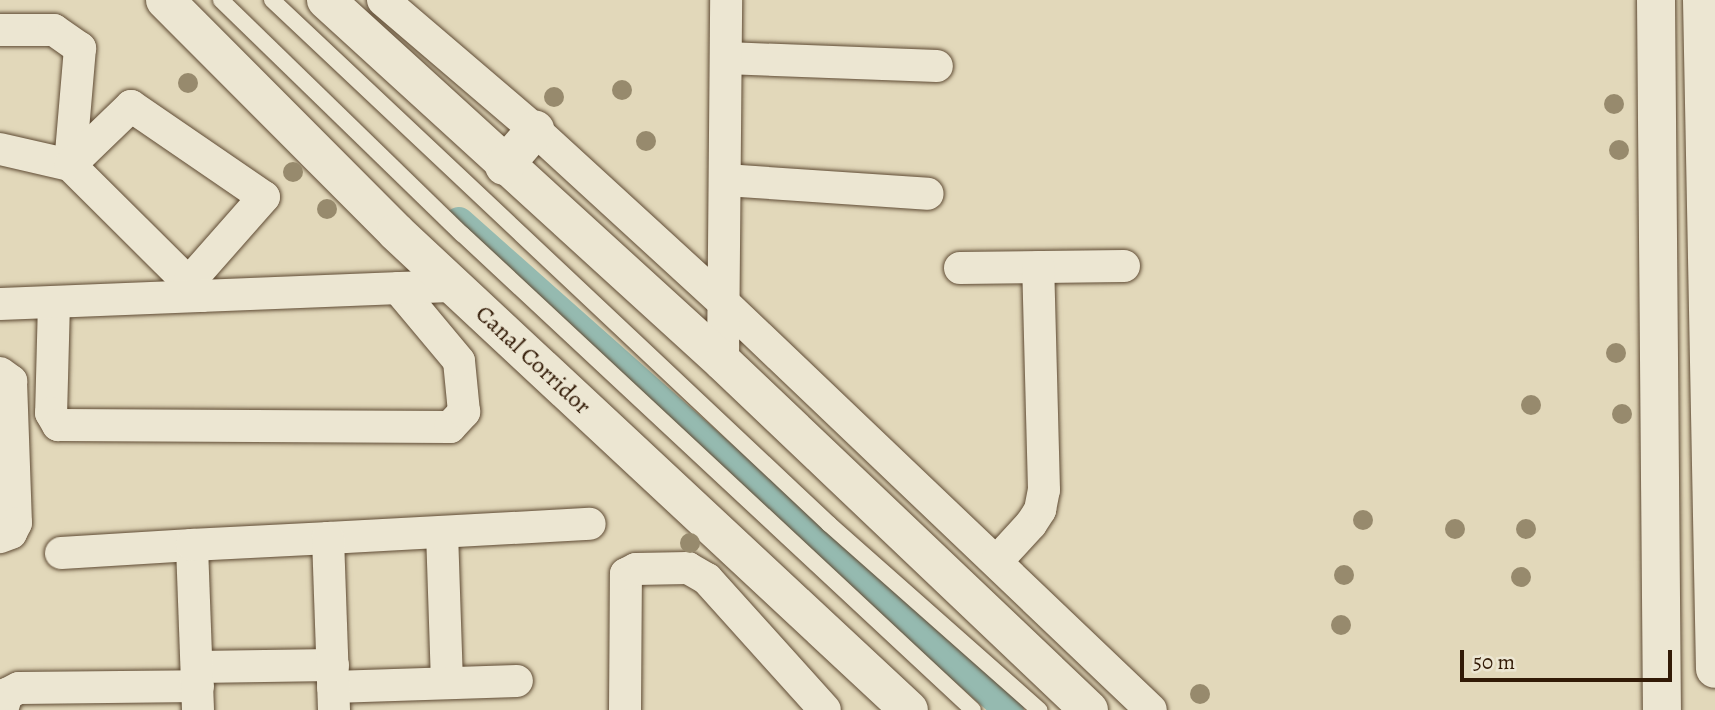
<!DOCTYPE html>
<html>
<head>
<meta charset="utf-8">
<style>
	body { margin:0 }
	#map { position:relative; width:1715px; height:710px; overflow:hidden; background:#e2d8ba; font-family:Alegreya,serif }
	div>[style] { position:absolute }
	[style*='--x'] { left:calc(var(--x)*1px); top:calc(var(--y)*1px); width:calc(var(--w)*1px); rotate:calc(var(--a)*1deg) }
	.canal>* { height:30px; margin:-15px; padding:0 15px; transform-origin:15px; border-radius:15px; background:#95bab0 }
	.roads { filter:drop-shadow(0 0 2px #5e4a33) drop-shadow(0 0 2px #5e4a33) }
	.service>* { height:16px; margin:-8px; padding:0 8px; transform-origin:8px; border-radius:8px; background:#ece6d2 }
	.minor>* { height:32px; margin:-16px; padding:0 16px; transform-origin:16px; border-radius:16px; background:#ece6d2 }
	.tertiary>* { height:38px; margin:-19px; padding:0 19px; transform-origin:19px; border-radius:19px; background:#ece6d2 }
	.secondary>* { height:38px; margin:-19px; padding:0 19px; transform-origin:19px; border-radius:19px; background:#ece6d2 }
	.trees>* { width:20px; height:20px; margin:-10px; border-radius:50%; background:#978a6d }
	span { translate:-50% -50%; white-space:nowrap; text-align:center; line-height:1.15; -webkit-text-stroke:6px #ece6d2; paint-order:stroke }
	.street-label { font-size:24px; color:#321a06 }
	.scale { position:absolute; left:1460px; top:650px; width:212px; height:32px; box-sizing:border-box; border:4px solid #321a06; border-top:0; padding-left:9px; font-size:21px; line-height:24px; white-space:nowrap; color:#321a06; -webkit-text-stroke:5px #ece6d2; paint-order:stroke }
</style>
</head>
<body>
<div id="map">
	<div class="canal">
		<div style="--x:459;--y:222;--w:735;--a:41.58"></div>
	</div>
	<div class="roads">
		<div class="service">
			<div style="--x:221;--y:0;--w:336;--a:44.2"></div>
			<div style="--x:462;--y:234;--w:698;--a:42.97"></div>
			<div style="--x:272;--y:0;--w:765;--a:43.25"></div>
			<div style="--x:829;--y:524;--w:281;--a:41.5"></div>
		</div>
		<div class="minor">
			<div style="--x:383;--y:0;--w:200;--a:40.5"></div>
			<div style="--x:535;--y:130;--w:255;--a:42.5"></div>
			<div style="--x:723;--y:302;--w:591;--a:43.63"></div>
			<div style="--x:0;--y:30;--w:54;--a:0"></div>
			<div style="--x:54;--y:30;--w:32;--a:35"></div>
			<div style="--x:80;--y:48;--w:117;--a:94.9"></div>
			<div style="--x:726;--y:58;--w:211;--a:2.2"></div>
			<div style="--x:0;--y:149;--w:72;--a:12.9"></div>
			<div style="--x:70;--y:165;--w:186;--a:44.8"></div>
			<div style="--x:70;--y:165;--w:85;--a:-44"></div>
			<div style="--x:131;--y:106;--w:161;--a:34.4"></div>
			<div style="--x:264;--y:197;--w:113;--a:131.4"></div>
			<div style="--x:725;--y:180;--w:203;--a:3.9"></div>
			<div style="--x:960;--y:268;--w:164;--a:-0.7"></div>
			<div style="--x:54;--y:302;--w:111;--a:91.5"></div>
			<div style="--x:51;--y:413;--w:14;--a:60"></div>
			<div style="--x:58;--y:425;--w:392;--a:0.3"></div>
			<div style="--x:450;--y:427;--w:21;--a:-47"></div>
			<div style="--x:464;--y:412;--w:51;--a:-95.6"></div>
			<div style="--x:459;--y:361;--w:95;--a:-129.9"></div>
			<div style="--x:0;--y:304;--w:453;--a:-2.3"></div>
			<div style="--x:723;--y:362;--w:362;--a:-89.5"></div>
			<div style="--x:0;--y:373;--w:14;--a:36"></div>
			<div style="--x:11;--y:381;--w:142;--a:88"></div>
			<div style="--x:16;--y:523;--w:11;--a:117"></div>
			<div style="--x:11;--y:533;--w:12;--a:160"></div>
			<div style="--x:442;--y:532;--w:151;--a:88.1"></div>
			<div style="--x:328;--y:538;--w:262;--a:-3.1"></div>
			<div style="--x:61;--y:553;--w:131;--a:-3.5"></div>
			<div style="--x:997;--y:561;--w:50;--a:-47.4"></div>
			<div style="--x:1031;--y:524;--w:17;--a:-57"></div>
			<div style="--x:1040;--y:510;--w:20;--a:-79"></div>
			<div style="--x:1044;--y:490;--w:223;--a:-91.5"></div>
			<div style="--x:197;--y:667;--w:136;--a:-0.8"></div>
			<div style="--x:333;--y:687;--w:184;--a:-1.9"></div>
			<div style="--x:2;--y:710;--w:17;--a:-73"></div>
			<div style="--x:7;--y:694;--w:13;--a:-27"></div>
			<div style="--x:19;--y:688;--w:179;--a:-0.6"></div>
			<div style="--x:198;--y:710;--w:165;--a:-92.1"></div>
			<div style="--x:192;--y:545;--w:136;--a:-2.9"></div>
			<div style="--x:328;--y:538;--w:172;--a:88"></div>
			<div style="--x:625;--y:710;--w:136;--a:-89.6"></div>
			<div style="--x:626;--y:574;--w:11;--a:-27"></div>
			<div style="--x:636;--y:569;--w:52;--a:-1.1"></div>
			<div style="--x:688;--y:568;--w:22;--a:30"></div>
			<div style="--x:707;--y:579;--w:176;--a:48"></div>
		</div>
		<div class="tertiary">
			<div style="--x:165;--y:0;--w:327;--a:45.1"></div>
			<div style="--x:396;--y:232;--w:701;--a:42.98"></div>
			<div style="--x:326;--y:0;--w:537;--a:42.36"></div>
			<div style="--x:723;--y:362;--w:505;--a:43.56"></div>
			<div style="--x:1656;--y:0;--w:710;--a:89.52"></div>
			<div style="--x:504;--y:166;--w:48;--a:-49.3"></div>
		</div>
		<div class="secondary">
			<div style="--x:1702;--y:0;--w:669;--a:88.89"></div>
		</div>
	</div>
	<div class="trees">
		<div style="left:188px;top:83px"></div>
		<div style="left:622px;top:90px"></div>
		<div style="left:554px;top:97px"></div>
		<div style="left:1614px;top:104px"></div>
		<div style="left:646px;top:141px"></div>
		<div style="left:1619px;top:150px"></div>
		<div style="left:293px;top:172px"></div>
		<div style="left:327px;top:209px"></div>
		<div style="left:1616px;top:353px"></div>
		<div style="left:1531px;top:405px"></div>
		<div style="left:1622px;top:414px"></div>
		<div style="left:1363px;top:520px"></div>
		<div style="left:1455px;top:529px"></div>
		<div style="left:1526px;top:529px"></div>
		<div style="left:690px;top:543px"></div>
		<div style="left:1344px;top:575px"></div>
		<div style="left:1521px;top:577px"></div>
		<div style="left:1341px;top:625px"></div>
		<div style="left:1200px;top:694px"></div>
	</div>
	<div class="street-label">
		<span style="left:533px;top:360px;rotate:43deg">Canal Corridor</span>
	</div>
	<div class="scale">50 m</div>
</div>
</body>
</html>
